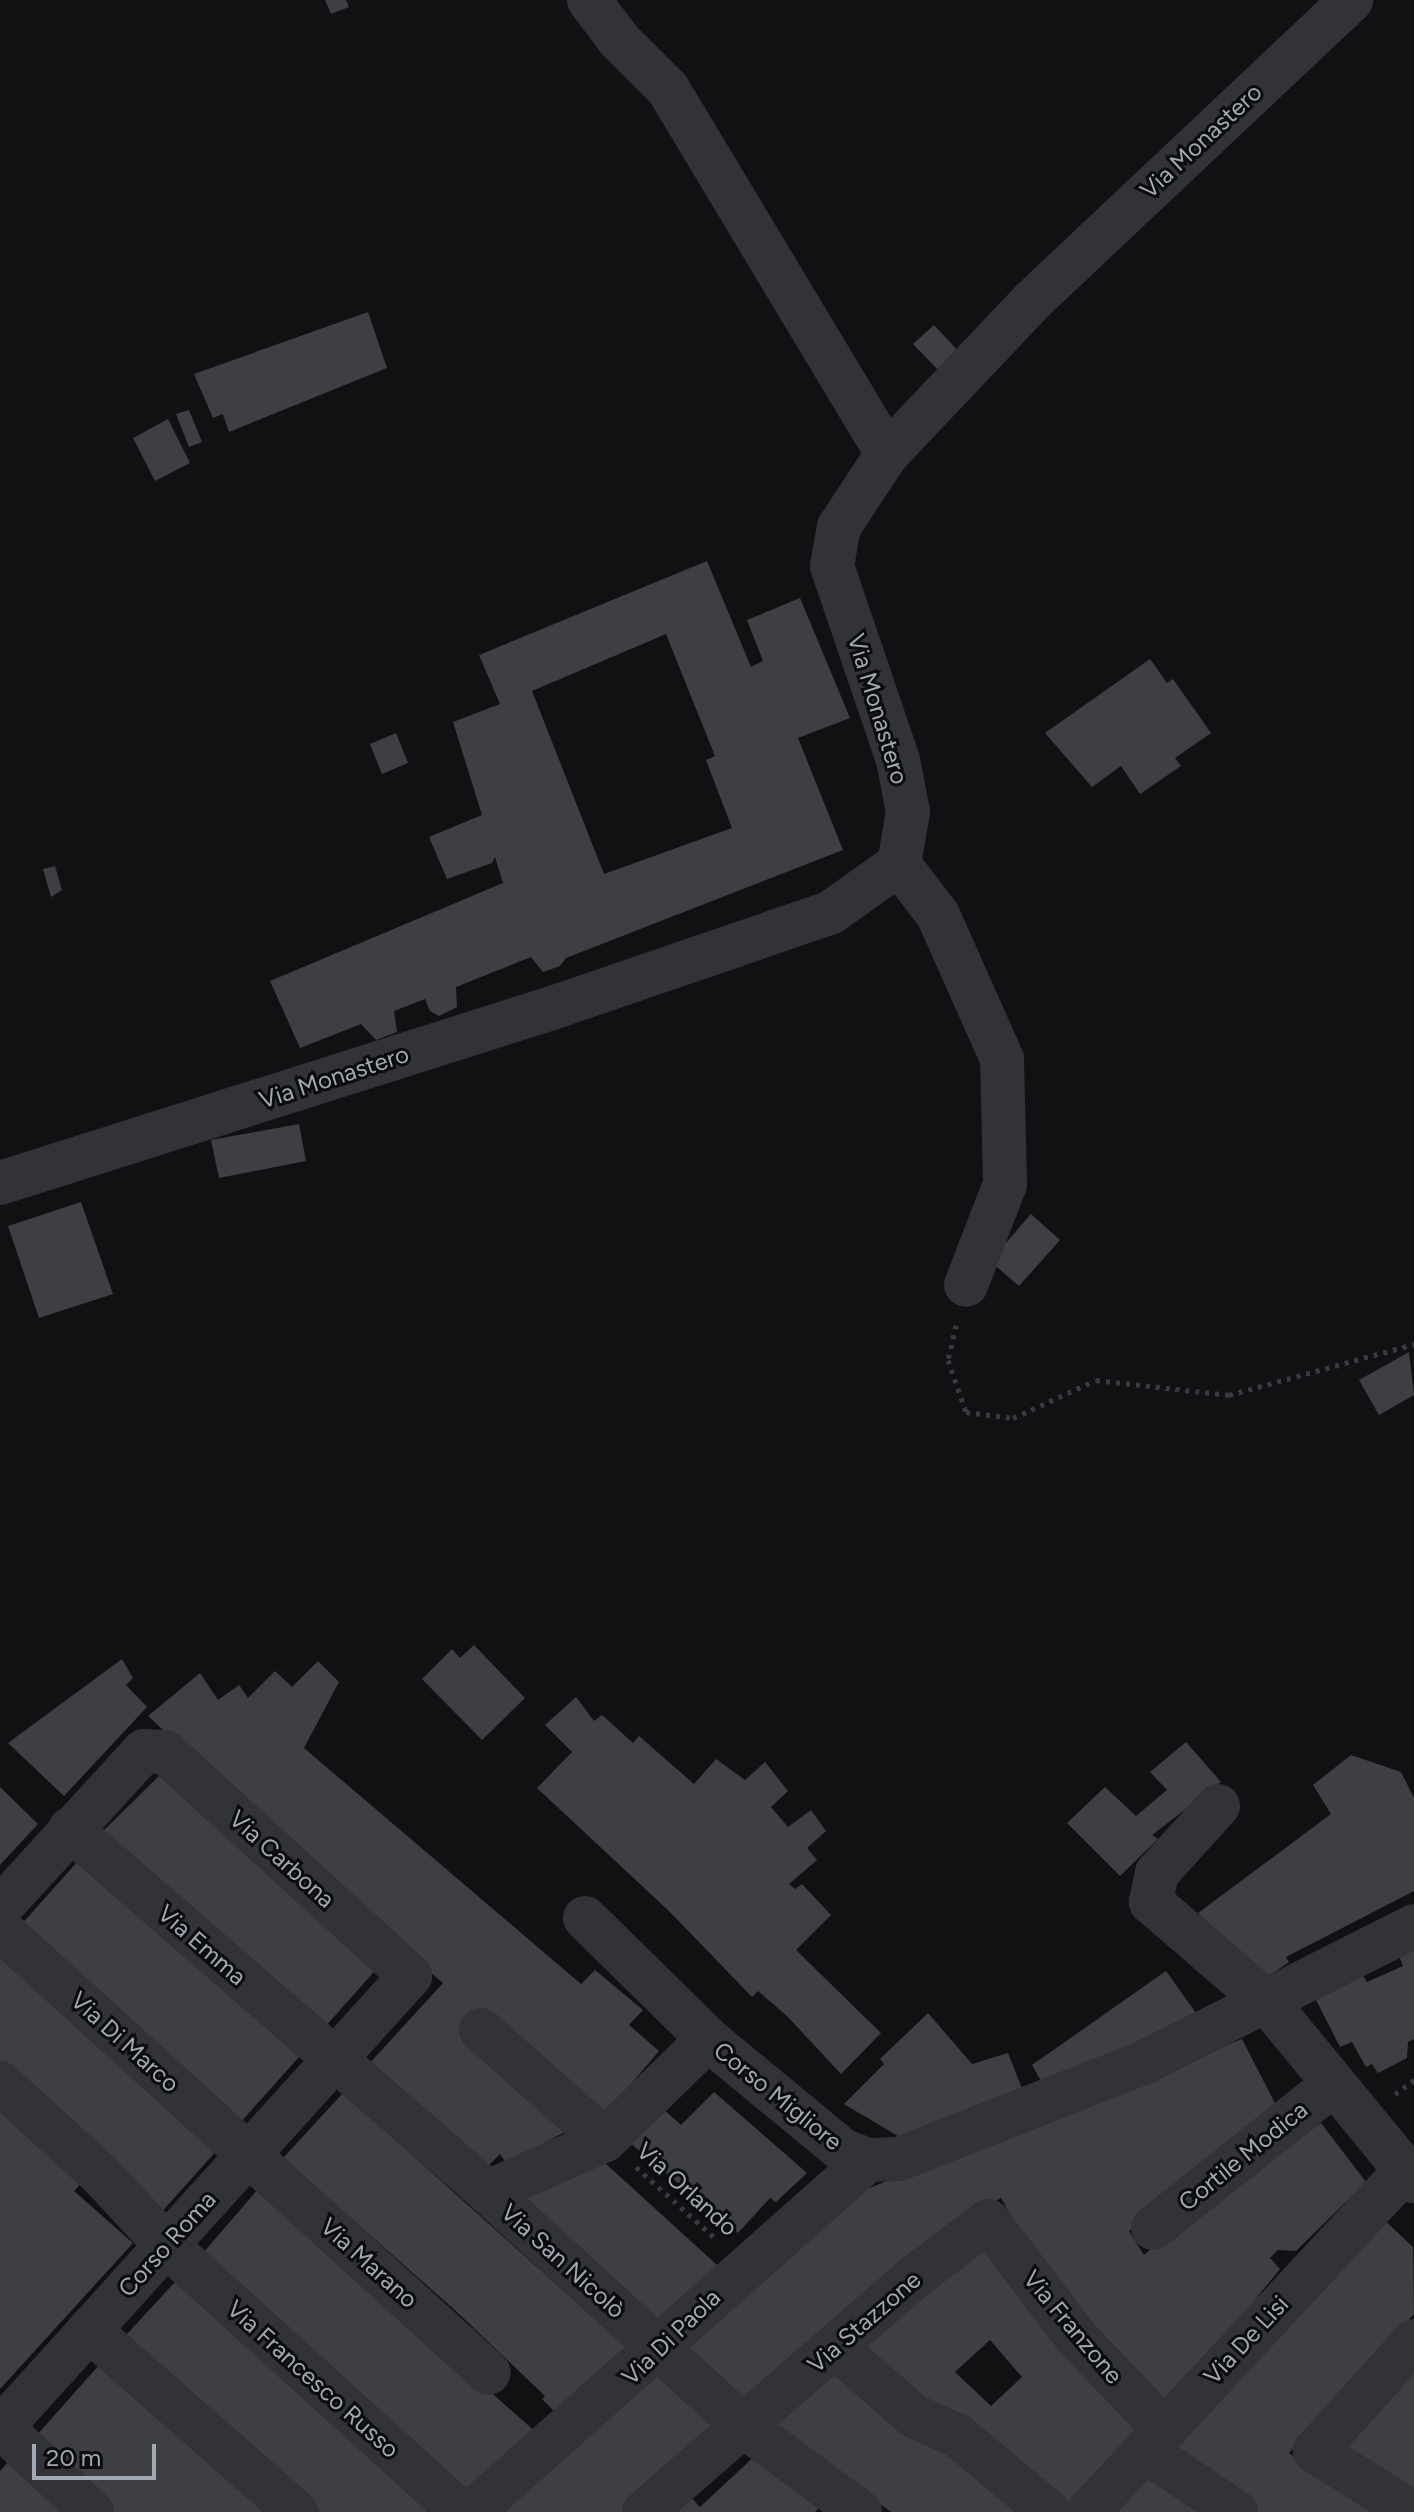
<!DOCTYPE html>
<html>
<head>
<meta charset="utf-8">
<style>
	body { margin:0 }
	#map { position:relative; width:1414px; height:2512px; overflow:hidden; background:#111113; font-family:Figtree,sans-serif }
	div>[style] { position:absolute }
	[style*='--x'] { left:calc(var(--x)*1px); top:calc(var(--y)*1px); width:calc(var(--w)*1px); rotate:calc(var(--a)*1deg) }
	.building>* { inset:0; background:#3d3f43 }
	.path>* { height:5px; margin-top:-2.5px; transform-origin:0; background:repeating-linear-gradient(90deg,#373b3f 0 4px,transparent 0 10px) }
	.minor>* { height:44px; margin:-22px; padding:0 22px; transform-origin:22px; border-radius:22px; background:#313338 }
	span { translate:-50% -50%; white-space:nowrap; text-align:center; line-height:1.15; -webkit-text-stroke:6px #0c0c0e; paint-order:stroke }
	.street-label { font-size:24px; color:#a1a9b5 }
	.scale { position:absolute; left:32px; top:2444px; width:124px; height:36px; box-sizing:border-box; border:4px solid #a1a9b5; border-top:0; padding-left:10px; font-size:24px; line-height:28px; white-space:nowrap; color:#a1a9b5; -webkit-text-stroke:6px #0c0c0e; paint-order:stroke }
</style>
</head>
<body>
<div id="map">
	<div class="building">
		<div style="clip-path:polygon(325px 0,346px 0,349px 7px,331px 14px)"></div>
		<div style="clip-path:polygon(368px 312px,387px 368px,229px 432px,223px 414px,213px 418px,194px 374px)"></div>
		<div style="clip-path:polygon(934px 325px,960px 353px,940px 372px,913px 344px)"></div>
		<div style="clip-path:polygon(189px 410px,202px 442px,189px 447px,176px 414px)"></div>
		<div style="clip-path:polygon(168px 419px,190px 463px,155px 481px,133px 438px)"></div>
		<div style="clip-path:polygon(evenodd,707px 561px,751px 667px,763px 661px,747px 620px,800px 598px,850px 718px,798px 738px,843px 850px,566px 958px,560px 966px,543px 972px,531px 957px,456px 987px,457px 1007px,439px 1016px,430px 1011px,425px 999px,394px 1011px,397px 1032px,376px 1040px,361px 1024px,300px 1048px,270px 981px,503px 883px,495px 857px,492px 863px,447px 879px,429px 837px,482px 815px,453px 722px,500px 704px,479px 655px,707px 561px,666px 634px,715px 756px,706px 760px,732px 828px,604px 874px,532px 691px,666px 634px)"></div>
		<div style="clip-path:polygon(1150px 659px,1167px 683px,1173px 679px,1211px 733px,1175px 758px,1181px 766px,1140px 794px,1121px 766px,1092px 787px,1045px 733px)"></div>
		<div style="clip-path:polygon(396px 733px,408px 763px,382px 774px,370px 744px)"></div>
		<div style="clip-path:polygon(55px 866px,62px 890px,51px 897px,43px 869px)"></div>
		<div style="clip-path:polygon(299px 1124px,306px 1161px,219px 1178px,211px 1140px)"></div>
		<div style="clip-path:polygon(81px 1202px,113px 1294px,39px 1318px,8px 1226px)"></div>
		<div style="clip-path:polygon(1031px 1214px,1060px 1240px,1019px 1286px,990px 1261px)"></div>
		<div style="clip-path:polygon(1409px 1352px,1414px 1395px,1379px 1415px,1359px 1380px)"></div>
		<div style="clip-path:polygon(474px 1645px,525px 1698px,482px 1740px,422px 1679px,452px 1649px,460px 1658px)"></div>
		<div style="clip-path:polygon(122px 1659px,133px 1678px,126px 1685px,147px 1707px,64px 1796px,8px 1743px)"></div>
		<div style="clip-path:polygon(318px 1661px,339px 1682px,304px 1748px,581px 1984px,595px 1970px,643px 2010px,629px 2025px,659px 2051px,604px 2116px,477px 2014px,460px 2033px,567px 2131px,506px 2163px,500px 2154px,485px 2169px,368px 2065px,443px 1983px,354px 1908px,148px 1716px,200px 1673px,218px 1700px,239px 1685px,248px 1698px,275px 1671px,292px 1687px)"></div>
		<div style="clip-path:polygon(576px 1697px,594px 1721px,602px 1715px,633px 1743px,639px 1736px,694px 1784px,716px 1759px,745px 1780px,765px 1762px,788px 1791px,771px 1807px,788px 1827px,811px 1810px,826px 1831px,807px 1848px,817px 1860px,789px 1884px,795px 1889px,802px 1884px,831px 1915px,796px 1950px,881px 2033px,841px 2074px,787px 2016px,758px 1991px,752px 1997px,670px 1912px,537px 1788px,572px 1752px,545px 1725px)"></div>
		<div style="clip-path:polygon(1186px 1742px,1221px 1782px,1152px 1835px,1158px 1839px,1120px 1876px,1067px 1823px,1105px 1787px,1136px 1816px,1167px 1790px,1150px 1772px)"></div>
		<div style="clip-path:polygon(1351px 1755px,1401px 1772px,1414px 1798px,1414px 1891px,1286px 1957px,1289px 1962px,1264px 1979px,1258px 1976px,1198px 1913px,1331px 1814px,1313px 1785px)"></div>
		<div style="clip-path:polygon(164px 1771px,380px 1965px,324px 2028px,99px 1835px)"></div>
		<div style="clip-path:polygon(0 1787px,38px 1824px,0 1865px)"></div>
		<div style="clip-path:polygon(78px 1861px,299px 2057px,240px 2123px,19px 1927px)"></div>
		<div style="clip-path:polygon(1414px 1949px,1414px 2039px,1408px 2042px,1407px 2058px,1378px 2073px,1372px 2064px,1366px 2067px,1352px 2042px,1340px 2047px,1316px 2000px,1363px 1976px,1367px 1982px,1403px 1966px,1399px 1956px)"></div>
		<div style="clip-path:polygon(0 1954px,218px 2149px,158px 2216px,0 2075px)"></div>
		<div style="clip-path:polygon(1166px 1971px,1196px 2013px,1045px 2088px,1032px 2065px)"></div>
		<div style="clip-path:polygon(928px 2013px,972px 2064px,1008px 2053px,1025px 2096px,903px 2139px,844px 2104px,884px 2064px,880px 2059px)"></div>
		<div style="clip-path:polygon(1242px 2039px,1279px 2111px,1129px 2231px,1144px 2255px,1179px 2224px,1321px 2123px,1366px 2182px,1296px 2251px,1278px 2250px,1270px 2258px,1280px 2269px,1257px 2297px,1261px 2301px,1159px 2409px,1020px 2232px,1001px 2198px,962px 2222px,741px 2406px,676px 2343px,867px 2189px)"></div>
		<div style="clip-path:polygon(714px 2092px,807px 2173px,776px 2202px,770px 2198px,738px 2233px,630px 2143px,661px 2107px,681px 2125px)"></div>
		<div style="clip-path:polygon(343px 2093px,605px 2328px,641px 2353px,565px 2422px,542px 2399px,545px 2396px,457px 2312px,283px 2158px)"></div>
		<div style="clip-path:polygon(0 2096px,89px 2175px,74px 2191px,133px 2243px,0 2389px)"></div>
		<div style="clip-path:polygon(605px 2163px,717px 2265px,660px 2325px,520px 2199px)"></div>
		<div style="clip-path:polygon(259px 2188px,537px 2433px,475px 2504px,203px 2253px)"></div>
		<div style="clip-path:polygon(1379px 2215px,1413px 2247px,1414px 2314px,1289px 2453px,1373px 2511px,1384px 2512px,1256px 2512px,1165px 2451px)"></div>
		<div style="clip-path:polygon(evenodd,981px 2237px,1142px 2425px,1072px 2512px,849px 2345px,981px 2237px,990px 2340px,1022px 2377px,991px 2406px,955px 2372px,990px 2340px)"></div>
		<div style="clip-path:polygon(176px 2281px,434px 2503px,426px 2512px,319px 2512px,126px 2335px)"></div>
		<div style="clip-path:polygon(832px 2361px,945px 2438px,1024px 2512px,891px 2512px,774px 2427px)"></div>
		<div style="clip-path:polygon(100px 2364px,269px 2512px,112px 2512px,36px 2436px)"></div>
		<div style="clip-path:polygon(1414px 2367px,1414px 2497px,1339px 2448px)"></div>
		<div style="clip-path:polygon(655px 2371px,717px 2425px,624px 2512px,491px 2512px)"></div>
		<div style="clip-path:polygon(758px 2453px,822px 2505px,815px 2512px,661px 2512px,689px 2495px,700px 2507px)"></div>
		<div style="clip-path:polygon(10px 2460px,63px 2512px,0 2512px,0 2471px)"></div>
		<div style="clip-path:polygon(1149px 2469px,1223px 2512px,1114px 2512px)"></div>
	</div>
	<div class="path">
		<div style="--x:956;--y:1325;--w:36;--a:103"></div>
		<div style="--x:948;--y:1360;--w:55;--a:70.9"></div>
		<div style="--x:966;--y:1412;--w:47;--a:7.3"></div>
		<div style="--x:1013;--y:1418;--w:91;--a:-24.6"></div>
		<div style="--x:1096;--y:1380;--w:134;--a:6.4"></div>
		<div style="--x:1229;--y:1395;--w:192;--a:-15.4"></div>
		<div style="--x:1395;--y:2094;--w:24;--a:-36"></div>
		<div style="--x:636;--y:2167;--w:106;--a:41.9"></div>
	</div>
	<div class="minor">
		<div style="--x:589;--y:0;--w:50;--a:53.1"></div>
		<div style="--x:619;--y:40;--w:69;--a:45"></div>
		<div style="--x:668;--y:89;--w:426;--a:59"></div>
		<div style="--x:899;--y:864;--w:64;--a:52.6"></div>
		<div style="--x:938;--y:915;--w:158;--a:66"></div>
		<div style="--x:1002;--y:1059;--w:125;--a:88.6"></div>
		<div style="--x:1005;--y:1184;--w:108;--a:111.1"></div>
		<div style="--x:0;--y:1183;--w:579;--a:-17.59"></div>
		<div style="--x:552;--y:1008;--w:294;--a:-18.9"></div>
		<div style="--x:830;--y:913;--w:85;--a:-35.4"></div>
		<div style="--x:899;--y:864;--w:53;--a:-80.2"></div>
		<div style="--x:908;--y:812;--w:53;--a:-100.9"></div>
		<div style="--x:898;--y:760;--w:205;--a:-108.8"></div>
		<div style="--x:832;--y:566;--w:40;--a:-80"></div>
		<div style="--x:839;--y:527;--w:87;--a:-56.7"></div>
		<div style="--x:887;--y:454;--w:209;--a:-46.5"></div>
		<div style="--x:1031;--y:302;--w:440;--a:-43.3"></div>
		<div style="--x:1218;--y:1806;--w:91;--a:132.3"></div>
		<div style="--x:1157;--y:1873;--w:30;--a:102"></div>
		<div style="--x:1151;--y:1902;--w:153;--a:40.8"></div>
		<div style="--x:1267;--y:2002;--w:232;--a:50.6"></div>
		<div style="--x:70;--y:1829;--w:554;--a:40.97"></div>
		<div style="--x:488;--y:2192;--w:128;--a:-24"></div>
		<div style="--x:605;--y:2140;--w:144;--a:-44.4"></div>
		<div style="--x:708;--y:2039;--w:174;--a:39.6"></div>
		<div style="--x:842;--y:2150;--w:28;--a:21"></div>
		<div style="--x:868;--y:2160;--w:31;--a:-2"></div>
		<div style="--x:899;--y:2159;--w:264;--a:-21.5"></div>
		<div style="--x:1145;--y:2062;--w:301;--a:-26.8"></div>
		<div style="--x:0;--y:1908;--w:213;--a:-47.5"></div>
		<div style="--x:144;--y:1751;--w:21;--a:3"></div>
		<div style="--x:165;--y:1752;--w:332;--a:42.4"></div>
		<div style="--x:410;--y:1976;--w:611;--a:132.15"></div>
		<div style="--x:585;--y:1918;--w:173;--a:44.5"></div>
		<div style="--x:0;--y:1929;--w:660;--a:42.24"></div>
		<div style="--x:481;--y:2030;--w:166;--a:41.6"></div>
		<div style="--x:0;--y:2083;--w:135;--a:42.3"></div>
		<div style="--x:100;--y:2174;--w:97;--a:47.1"></div>
		<div style="--x:166;--y:2245;--w:397;--a:42.2"></div>
		<div style="--x:488;--y:2192;--w:343;--a:42.5"></div>
		<div style="--x:741;--y:2424;--w:148;--a:36.5"></div>
		<div style="--x:1153;--y:2228;--w:231;--a:-38.5"></div>
		<div style="--x:89;--y:2330;--w:276;--a:41.3"></div>
		<div style="--x:836;--y:2348;--w:103;--a:41.1"></div>
		<div style="--x:914;--y:2416;--w:48;--a:24.4"></div>
		<div style="--x:958;--y:2436;--w:119;--a:39.9"></div>
		<div style="--x:0;--y:2426;--w:126;--a:43.1"></div>
		<div style="--x:1145;--y:2451;--w:110;--a:33.8"></div>
		<div style="--x:472;--y:2512;--w:530;--a:-41.63"></div>
		<div style="--x:644;--y:2512;--w:357;--a:-41"></div>
		<div style="--x:913;--y:2278;--w:94;--a:-37.2"></div>
		<div style="--x:988;--y:2221;--w:146;--a:52.8"></div>
		<div style="--x:1076;--y:2337;--w:126;--a:46.3"></div>
		<div style="--x:1088;--y:2512;--w:467;--a:-47.1"></div>
		<div style="--x:1411;--y:2512;--w:114;--a:-147.6"></div>
		<div style="--x:1315;--y:2451;--w:148;--a:-48"></div>
	</div>
	<div class="street-label">
		<span style="left:1201px;top:141px;rotate:-43deg">Via Monastero</span>
		<span style="left:878px;top:709px;rotate:73deg">Via Monastero</span>
		<span style="left:334px;top:1077px;rotate:-18deg">Via Monastero</span>
		<span style="left:282px;top:1859px;rotate:42deg">Via Carbona</span>
		<span style="left:202px;top:1945px;rotate:41deg">Via Emma</span>
		<span style="left:125px;top:2042px;rotate:42deg">Via Di Marco</span>
		<span style="left:778px;top:2096px;rotate:39deg">Corso Migliore</span>
		<span style="left:1243px;top:2156px;rotate:-39deg">Cortile Modica</span>
		<span style="left:687px;top:2189px;rotate:42deg">Via Orlando</span>
		<span style="left:167px;top:2244px;rotate:-48deg">Corso Roma</span>
		<span style="left:563px;top:2261px;rotate:42deg">Via San Nicolò</span>
		<span style="left:369px;top:2263px;rotate:42deg">Via Marano</span>
		<span style="left:864px;top:2322px;rotate:-41deg">Via Stazzone</span>
		<span style="left:1073px;top:2327px;rotate:50deg">Via Franzone</span>
		<span style="left:671px;top:2337px;rotate:-44deg">Via Di Paola</span>
		<span style="left:1246px;top:2340px;rotate:-47deg">Via De Lisi</span>
		<span style="left:313px;top:2379px;rotate:42deg">Via Francesco Russo</span>
	</div>
	<div class="scale">20 m</div>
</div>
</body>
</html>
